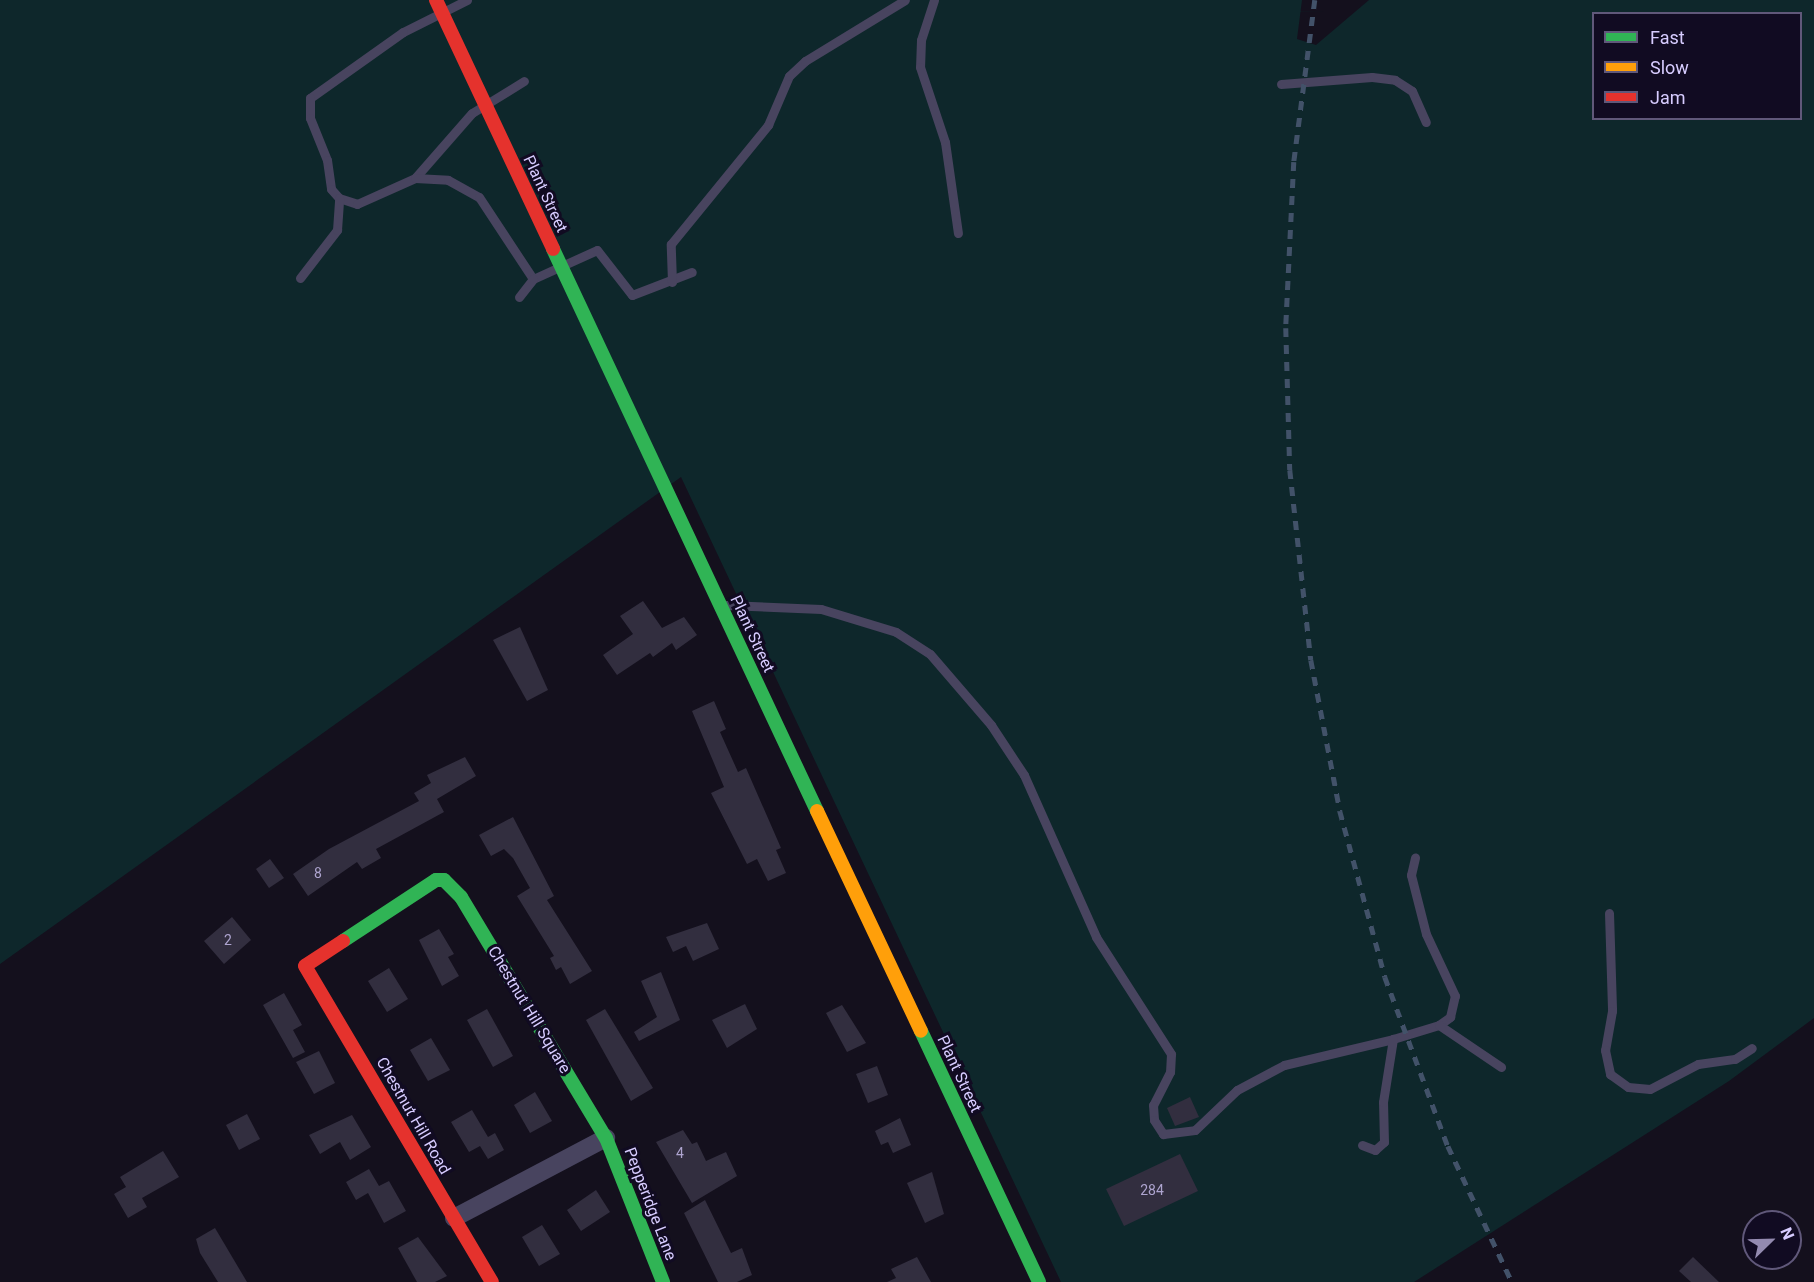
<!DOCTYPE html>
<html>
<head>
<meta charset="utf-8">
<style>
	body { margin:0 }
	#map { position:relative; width:1814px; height:1282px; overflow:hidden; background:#14101d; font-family:Roboto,sans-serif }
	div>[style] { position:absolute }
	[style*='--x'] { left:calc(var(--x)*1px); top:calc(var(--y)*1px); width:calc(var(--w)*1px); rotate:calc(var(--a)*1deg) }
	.green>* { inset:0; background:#0e272b }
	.building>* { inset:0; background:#322e3f }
	.lane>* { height:9px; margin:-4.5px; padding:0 4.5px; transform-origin:4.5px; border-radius:4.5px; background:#48445f }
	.street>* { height:18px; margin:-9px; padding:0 9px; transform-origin:9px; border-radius:9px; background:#48445f }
	.fast>* { height:14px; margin:-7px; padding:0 7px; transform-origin:7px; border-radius:7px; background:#30b455 }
	.slow>* { height:14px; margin:-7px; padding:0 7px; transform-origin:7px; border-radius:7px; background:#ff9f0a }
	.jam>* { height:14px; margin:-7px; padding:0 7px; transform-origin:7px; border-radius:7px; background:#e5322d }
	.rail>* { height:4.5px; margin-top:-2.25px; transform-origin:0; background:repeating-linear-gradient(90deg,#425269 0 9px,transparent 0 17px) }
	span { translate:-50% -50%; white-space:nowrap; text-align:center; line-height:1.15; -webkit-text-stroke:6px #110b22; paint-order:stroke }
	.number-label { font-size:14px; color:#aea4cf }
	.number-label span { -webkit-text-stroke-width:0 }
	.street-label { font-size:16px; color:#d7ccff }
	.legend { position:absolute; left:1592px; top:12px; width:210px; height:108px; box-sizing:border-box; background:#110b22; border:2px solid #60587a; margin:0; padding:8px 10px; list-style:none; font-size:18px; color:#d7ccff }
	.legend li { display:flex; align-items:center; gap:12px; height:30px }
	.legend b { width:30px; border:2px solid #60587a }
	.north { position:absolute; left:1742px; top:1210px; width:60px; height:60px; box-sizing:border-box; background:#110b22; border:2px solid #60587a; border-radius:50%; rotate:67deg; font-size:16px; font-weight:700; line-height:24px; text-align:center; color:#d7ccff }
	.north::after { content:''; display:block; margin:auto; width:21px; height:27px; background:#938ab0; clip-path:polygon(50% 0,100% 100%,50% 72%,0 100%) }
</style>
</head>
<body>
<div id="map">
	<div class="green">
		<div style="clip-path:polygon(evenodd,0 0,1302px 0,1297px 39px,1316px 45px,1369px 0,1814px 0,1814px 1018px,1729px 1081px,1414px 1282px,1061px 1282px,681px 477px,0 964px,0 0,1594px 14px,1800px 14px,1800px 118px,1594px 118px,1594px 14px)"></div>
	</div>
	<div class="building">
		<div style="clip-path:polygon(643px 601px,662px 628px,684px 617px,697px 635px,676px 650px,672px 643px,653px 657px,650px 653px,617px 675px,603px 655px,633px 634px,620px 616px)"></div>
		<div style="clip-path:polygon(520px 627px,548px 690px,527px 701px,493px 640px)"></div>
		<div style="clip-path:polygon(714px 701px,726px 729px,720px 732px,738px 772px,746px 768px,781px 848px,776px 850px,786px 873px,768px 881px,757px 859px,747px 864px,711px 793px,724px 787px,692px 711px)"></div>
		<div style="clip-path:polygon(465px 757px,476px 776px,437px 799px,444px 812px,376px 849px,381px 858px,362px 869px,357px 862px,308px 896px,293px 874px,329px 849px,419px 801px,414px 793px,431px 783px,427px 775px)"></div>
		<div style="clip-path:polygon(513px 817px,554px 896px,547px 900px,592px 971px,570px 984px,561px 967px,556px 970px,550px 958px,554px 956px,517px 896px,530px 888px,513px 858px,504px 849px,491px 856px,479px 835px)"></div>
		<div style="clip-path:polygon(270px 859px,284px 878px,269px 888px,256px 869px)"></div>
		<div style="clip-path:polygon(232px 917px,251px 940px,224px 964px,204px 941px)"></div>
		<div style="clip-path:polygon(707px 923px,719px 949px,693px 961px,686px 946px,673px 952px,666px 937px)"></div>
		<div style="clip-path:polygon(439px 929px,454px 954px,448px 957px,459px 976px,442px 986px,419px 940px)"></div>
		<div style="clip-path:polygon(389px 968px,408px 999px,387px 1012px,368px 981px)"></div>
		<div style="clip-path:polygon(661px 972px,680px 1020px,639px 1041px,634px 1032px,657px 1017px,641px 981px)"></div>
		<div style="clip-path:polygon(284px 993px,302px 1025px,293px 1030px,305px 1052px,293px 1058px,263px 1005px)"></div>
		<div style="clip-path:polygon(745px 1004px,757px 1029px,727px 1048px,712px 1020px)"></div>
		<div style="clip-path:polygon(842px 1005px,866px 1043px,847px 1052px,826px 1013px)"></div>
		<div style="clip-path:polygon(487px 1009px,513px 1056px,493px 1067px,467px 1020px)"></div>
		<div style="clip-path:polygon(605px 1009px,653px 1088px,631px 1101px,586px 1020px)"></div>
		<div style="clip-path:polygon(431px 1038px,450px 1070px,428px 1081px,410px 1050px)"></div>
		<div style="clip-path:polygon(319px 1051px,335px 1083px,314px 1094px,296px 1062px)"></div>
		<div style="clip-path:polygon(877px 1066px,888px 1095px,868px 1103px,856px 1074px)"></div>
		<div style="clip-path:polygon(535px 1092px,552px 1121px,530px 1133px,514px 1105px)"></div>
		<div style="clip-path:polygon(1190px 1097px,1199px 1117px,1175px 1126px,1167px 1108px)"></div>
		<div style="clip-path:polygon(472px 1110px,488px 1137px,495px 1133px,504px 1150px,488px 1159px,480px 1146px,469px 1152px,451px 1122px)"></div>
		<div style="clip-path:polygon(247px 1114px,260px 1139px,239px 1150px,226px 1125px)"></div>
		<div style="clip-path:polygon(352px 1115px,371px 1147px,350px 1160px,340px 1142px,320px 1154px,309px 1135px)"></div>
		<div style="clip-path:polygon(900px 1118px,911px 1145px,893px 1153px,888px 1142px,881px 1145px,875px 1131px)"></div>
		<div style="clip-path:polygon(683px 1130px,692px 1144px,697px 1142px,706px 1161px,726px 1152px,737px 1176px,692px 1203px,656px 1142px)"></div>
		<div style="clip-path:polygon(163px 1151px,179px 1177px,142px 1198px,147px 1207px,128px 1218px,114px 1194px,126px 1187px,120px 1177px)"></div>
		<div style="clip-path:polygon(1180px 1154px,1198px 1191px,1124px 1226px,1106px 1189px)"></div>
		<div style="clip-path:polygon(369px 1169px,379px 1186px,389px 1181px,406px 1211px,384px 1223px,368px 1193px,356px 1200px,346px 1182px)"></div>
		<div style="clip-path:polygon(932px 1172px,944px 1214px,925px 1223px,907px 1183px)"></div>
		<div style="clip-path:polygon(596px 1190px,610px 1212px,581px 1231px,567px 1210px)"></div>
		<div style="clip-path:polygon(705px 1200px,731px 1253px,742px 1248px,752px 1275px,737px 1282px,718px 1282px,684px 1213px)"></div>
		<div style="clip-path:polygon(542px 1225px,560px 1254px,539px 1266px,522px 1237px)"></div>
		<div style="clip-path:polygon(215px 1228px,247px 1282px,218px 1282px,200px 1253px,196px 1239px)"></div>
		<div style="clip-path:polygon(418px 1237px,447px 1276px,435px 1282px,417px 1282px,398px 1248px)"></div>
		<div style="clip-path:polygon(917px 1257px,931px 1282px,887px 1282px,896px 1278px,891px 1269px)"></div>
		<div style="clip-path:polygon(1693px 1257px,1719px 1282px,1691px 1282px,1679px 1271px)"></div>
	</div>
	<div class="lane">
		<div style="--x:467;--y:0;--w:72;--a:153.4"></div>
		<div style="--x:403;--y:32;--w:114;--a:144.6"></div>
		<div style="--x:310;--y:98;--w:20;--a:90"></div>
		<div style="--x:310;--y:118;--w:45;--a:68"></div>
		<div style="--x:327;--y:160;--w:29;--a:82"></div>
		<div style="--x:331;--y:189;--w:12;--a:48"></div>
		<div style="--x:339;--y:198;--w:19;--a:18"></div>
		<div style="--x:357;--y:204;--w:64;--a:-24.1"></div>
		<div style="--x:415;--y:178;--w:86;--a:-48.8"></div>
		<div style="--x:472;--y:113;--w:61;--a:-31.6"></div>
		<div style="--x:934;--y:0;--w:42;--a:108"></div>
		<div style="--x:921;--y:40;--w:27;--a:92"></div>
		<div style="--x:920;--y:67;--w:79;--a:71.6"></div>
		<div style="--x:945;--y:142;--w:92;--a:81.9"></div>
		<div style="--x:1281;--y:84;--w:91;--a:-4.4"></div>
		<div style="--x:1372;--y:77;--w:23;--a:7"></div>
		<div style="--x:1395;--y:80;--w:20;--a:33"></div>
		<div style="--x:1412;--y:91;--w:34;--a:66"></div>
		<div style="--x:415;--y:178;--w:33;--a:3"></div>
		<div style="--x:448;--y:180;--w:35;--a:29"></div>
		<div style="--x:479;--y:197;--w:98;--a:56.6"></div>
		<div style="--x:533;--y:279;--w:70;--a:-24.4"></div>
		<div style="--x:597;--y:250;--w:57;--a:52.1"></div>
		<div style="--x:632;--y:295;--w:64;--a:-21"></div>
		<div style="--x:300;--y:278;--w:61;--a:-52.4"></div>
		<div style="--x:337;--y:230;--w:32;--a:-86"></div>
		<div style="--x:672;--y:282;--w:38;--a:-92"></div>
		<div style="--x:671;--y:244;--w:154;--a:-50.8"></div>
		<div style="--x:768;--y:125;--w:53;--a:-66.8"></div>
		<div style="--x:789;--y:76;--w:22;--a:-43"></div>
		<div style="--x:805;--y:61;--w:117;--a:-31.4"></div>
		<div style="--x:519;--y:297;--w:23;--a:-52"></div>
		<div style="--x:726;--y:605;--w:95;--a:2.4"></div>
		<div style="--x:821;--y:609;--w:78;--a:17"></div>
		<div style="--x:896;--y:632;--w:40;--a:32.9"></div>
		<div style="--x:930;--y:654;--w:94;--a:49.3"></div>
		<div style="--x:991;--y:725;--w:60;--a:56.6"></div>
		<div style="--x:1024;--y:775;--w:177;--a:66"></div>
		<div style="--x:1096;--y:937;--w:139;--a:57.3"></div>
		<div style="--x:1171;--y:1054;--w:18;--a:93"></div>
		<div style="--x:1170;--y:1072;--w:37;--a:117"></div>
		<div style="--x:1153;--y:1105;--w:15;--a:86"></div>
		<div style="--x:1154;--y:1120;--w:17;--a:57"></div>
		<div style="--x:1163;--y:1134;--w:32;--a:-7"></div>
		<div style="--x:1195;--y:1130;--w:58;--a:-43.6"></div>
		<div style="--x:1237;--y:1090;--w:53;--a:-28"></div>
		<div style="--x:1284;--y:1065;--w:112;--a:-13.4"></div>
		<div style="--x:1393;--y:1039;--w:48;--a:-16.9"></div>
		<div style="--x:1439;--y:1025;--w:14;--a:-36"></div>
		<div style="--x:1450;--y:1017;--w:22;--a:-77"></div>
		<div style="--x:1455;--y:996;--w:68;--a:-115.1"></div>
		<div style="--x:1426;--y:934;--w:61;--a:-104.3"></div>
		<div style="--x:1411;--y:875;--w:18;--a:-77"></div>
		<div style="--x:1609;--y:913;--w:98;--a:88.2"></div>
		<div style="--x:1612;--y:1011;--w:40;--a:100"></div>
		<div style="--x:1605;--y:1050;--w:25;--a:78"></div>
		<div style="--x:1610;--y:1074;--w:22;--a:36"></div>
		<div style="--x:1628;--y:1087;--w:22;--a:5"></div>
		<div style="--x:1650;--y:1089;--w:54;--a:-27.5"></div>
		<div style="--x:1698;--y:1064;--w:37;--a:-8"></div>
		<div style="--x:1735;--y:1059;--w:20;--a:-33"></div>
		<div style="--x:1439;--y:1025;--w:75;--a:34.1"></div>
		<div style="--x:1362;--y:1145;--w:14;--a:21"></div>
		<div style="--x:1375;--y:1150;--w:12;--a:-42"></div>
		<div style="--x:1384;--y:1142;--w:40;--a:-91.4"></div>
		<div style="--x:1383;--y:1102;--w:64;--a:-81"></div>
	</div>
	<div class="street">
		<div style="--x:454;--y:1218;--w:172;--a:-27.8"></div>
	</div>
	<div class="fast">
		<div style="--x:553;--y:249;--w:621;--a:64.84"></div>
		<div style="--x:343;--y:941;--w:111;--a:-33.3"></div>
		<div style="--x:436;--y:880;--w:8;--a:0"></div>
		<div style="--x:444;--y:880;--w:24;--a:45"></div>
		<div style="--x:461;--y:897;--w:281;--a:59"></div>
		<div style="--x:606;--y:1138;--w:155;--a:68.4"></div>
		<div style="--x:921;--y:1031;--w:277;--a:64.8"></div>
	</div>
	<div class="slow">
		<div style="--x:817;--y:811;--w:243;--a:64.7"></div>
	</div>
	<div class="jam">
		<div style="--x:436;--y:0;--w:275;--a:64.8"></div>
		<div style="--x:343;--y:941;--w:45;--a:146.7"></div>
		<div style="--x:305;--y:966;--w:367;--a:59.4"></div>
	</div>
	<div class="rail">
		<div style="--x:1315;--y:0;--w:163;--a:97.4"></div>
		<div style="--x:1294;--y:162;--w:166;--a:92.8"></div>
		<div style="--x:1286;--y:328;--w:142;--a:88.4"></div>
		<div style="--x:1290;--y:470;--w:191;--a:83.7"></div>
		<div style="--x:1311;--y:660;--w:154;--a:79.1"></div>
		<div style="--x:1340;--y:811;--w:172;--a:74.8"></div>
		<div style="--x:1385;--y:977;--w:180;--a:69.6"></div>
		<div style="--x:1448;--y:1146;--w:150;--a:64.8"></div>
	</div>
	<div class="number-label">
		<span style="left:318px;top:873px">8</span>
		<span style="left:228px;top:940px">2</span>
		<span style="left:680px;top:1153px">4</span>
		<span style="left:1152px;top:1190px">284</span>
	</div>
	<div class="street-label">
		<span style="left:545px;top:194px;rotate:65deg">Plant Street</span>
		<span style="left:752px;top:634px;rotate:65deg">Plant Street</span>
		<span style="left:529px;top:1010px;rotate:59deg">Chestnut Hill Square</span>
		<span style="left:959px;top:1074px;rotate:65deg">Plant Street</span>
		<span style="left:413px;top:1116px;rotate:60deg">Chestnut Hill Road</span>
		<span style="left:650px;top:1204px;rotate:69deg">Pepperidge Lane</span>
	</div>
	<ul class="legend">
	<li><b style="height:8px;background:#30b455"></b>Fast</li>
	<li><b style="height:8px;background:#ff9f0a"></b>Slow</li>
	<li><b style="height:8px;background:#e5322d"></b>Jam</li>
	</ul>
	<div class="north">N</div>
</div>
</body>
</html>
